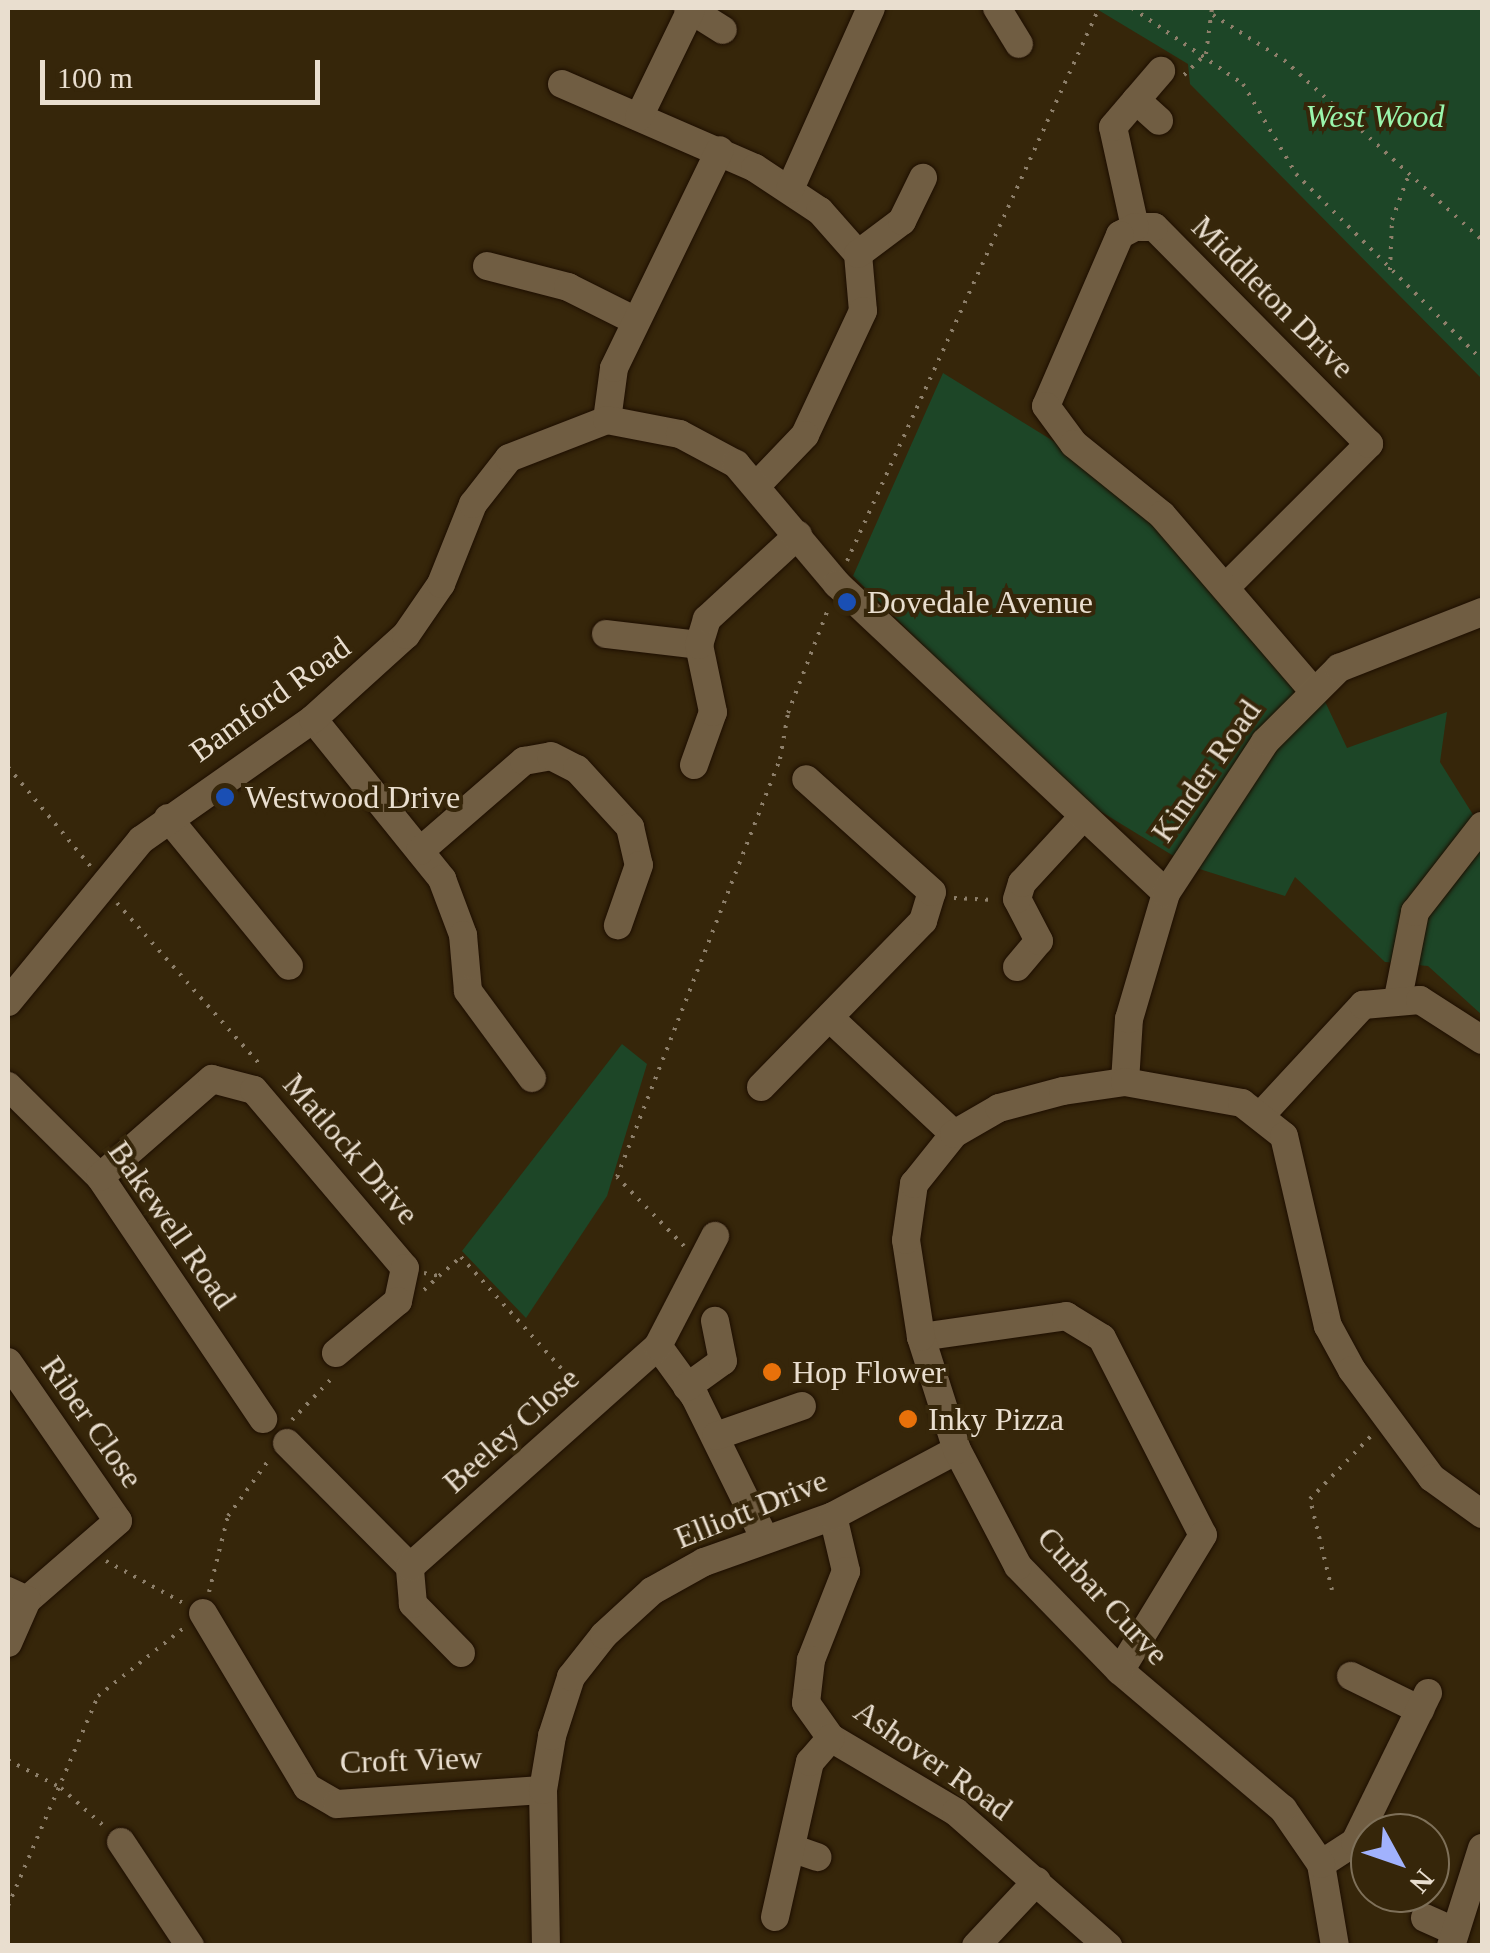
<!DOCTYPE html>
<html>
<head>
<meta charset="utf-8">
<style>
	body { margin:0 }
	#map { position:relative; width:1490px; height:1953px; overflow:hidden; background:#36260a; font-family:Georgia,serif }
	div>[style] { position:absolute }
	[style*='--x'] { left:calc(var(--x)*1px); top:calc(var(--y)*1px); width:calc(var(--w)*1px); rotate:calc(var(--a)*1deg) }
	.green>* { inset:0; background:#1d4627 }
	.path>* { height:4px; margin-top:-2px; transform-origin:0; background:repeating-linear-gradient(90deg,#8d7f6a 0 2.5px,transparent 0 10.5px) }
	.roads { filter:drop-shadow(0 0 2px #1d0e00) drop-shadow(0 0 2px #1d0e00) }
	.minor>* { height:28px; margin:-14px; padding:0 14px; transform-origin:14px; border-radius:14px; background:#705d42 }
	.dots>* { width:28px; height:28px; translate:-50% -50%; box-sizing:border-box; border:5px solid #36260a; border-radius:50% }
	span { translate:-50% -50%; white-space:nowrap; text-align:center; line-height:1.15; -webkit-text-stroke:8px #36260a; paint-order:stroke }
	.park-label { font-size:32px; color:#9af6ad; font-style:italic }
	.street-label { font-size:32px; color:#e9decf }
	.poi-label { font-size:32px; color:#e9decf }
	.left { translate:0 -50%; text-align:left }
	.frame { position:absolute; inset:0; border:10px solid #e9decf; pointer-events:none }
	.north { position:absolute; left:1350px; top:1813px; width:100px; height:100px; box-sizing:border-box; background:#36260a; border:2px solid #7e7059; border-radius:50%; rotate:130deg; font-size:28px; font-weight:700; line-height:40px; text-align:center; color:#e9decf }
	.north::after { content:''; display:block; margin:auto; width:35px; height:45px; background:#a1b2fd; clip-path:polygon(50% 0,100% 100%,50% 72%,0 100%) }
	.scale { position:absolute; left:40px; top:60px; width:280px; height:45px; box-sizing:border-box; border:5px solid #e9decf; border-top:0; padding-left:12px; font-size:30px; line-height:35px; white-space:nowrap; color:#e9decf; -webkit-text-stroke:8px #36260a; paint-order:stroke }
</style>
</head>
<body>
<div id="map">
	<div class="green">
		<div style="clip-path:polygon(1095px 8px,1482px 8px,1482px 379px,1190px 84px,1188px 64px)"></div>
		<div style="clip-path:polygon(943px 373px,1063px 447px,1156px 526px,1320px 691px,1347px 748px,1447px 712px,1440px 762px,1482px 829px,1482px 1015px,1428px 966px,1385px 962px,1295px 877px,1285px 896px,1190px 866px,1077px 797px,853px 576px)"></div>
		<div style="clip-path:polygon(622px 1044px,647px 1064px,607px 1196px,526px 1318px,462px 1251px)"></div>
	</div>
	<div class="path">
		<div style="--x:1132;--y:8;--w:135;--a:34.4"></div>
		<div style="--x:1243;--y:84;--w:104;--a:59.5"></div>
		<div style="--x:1296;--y:174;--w:263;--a:45"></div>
		<div style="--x:1213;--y:15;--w:84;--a:32.4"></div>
		<div style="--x:1284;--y:60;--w:268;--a:42.3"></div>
		<div style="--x:1184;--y:75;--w:30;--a:-44"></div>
		<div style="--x:1206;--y:54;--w:46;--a:-82.6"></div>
		<div style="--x:1390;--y:270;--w:50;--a:-87.7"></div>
		<div style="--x:1392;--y:220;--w:46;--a:-69.6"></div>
		<div style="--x:847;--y:561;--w:608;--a:-65.5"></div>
		<div style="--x:8;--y:767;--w:130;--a:50.3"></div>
		<div style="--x:954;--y:898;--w:40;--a:2.9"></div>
		<div style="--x:117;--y:903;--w:220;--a:48.5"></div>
		<div style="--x:684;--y:1246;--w:96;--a:-134.2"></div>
		<div style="--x:617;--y:1177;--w:449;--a:-68.7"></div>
		<div style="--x:780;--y:759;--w:47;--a:-80.1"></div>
		<div style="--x:788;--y:713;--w:114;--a:-68.9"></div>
		<div style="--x:424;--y:1273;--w:15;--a:11"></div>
		<div style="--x:439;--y:1276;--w:29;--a:-41"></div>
		<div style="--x:461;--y:1257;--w:176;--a:48"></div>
		<div style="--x:424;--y:1290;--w:21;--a:-43"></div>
		<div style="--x:292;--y:1420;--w:61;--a:-46.3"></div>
		<div style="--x:106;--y:1561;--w:90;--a:28.6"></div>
		<div style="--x:1332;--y:1590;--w:94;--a:-103.6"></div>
		<div style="--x:1310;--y:1499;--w:91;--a:-45.9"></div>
		<div style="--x:209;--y:1592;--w:78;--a:-76"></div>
		<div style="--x:228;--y:1516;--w:73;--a:-53.9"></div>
		<div style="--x:8;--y:1760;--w:60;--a:27.8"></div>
		<div style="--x:61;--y:1788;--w:60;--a:41.6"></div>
		<div style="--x:8;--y:1906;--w:228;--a:-66.8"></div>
		<div style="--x:98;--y:1696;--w:111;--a:-38.4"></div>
	</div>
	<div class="roads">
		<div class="minor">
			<div style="--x:688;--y:8;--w:41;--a:32.2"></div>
			<div style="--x:997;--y:8;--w:42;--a:58.6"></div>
			<div style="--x:562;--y:84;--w:210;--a:23.5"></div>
			<div style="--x:755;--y:168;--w:78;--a:33.5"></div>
			<div style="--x:820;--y:211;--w:57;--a:48.5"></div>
			<div style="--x:858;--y:254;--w:57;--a:85"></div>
			<div style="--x:863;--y:311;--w:137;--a:115.1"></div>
			<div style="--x:805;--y:435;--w:68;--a:133.8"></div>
			<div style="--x:1136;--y:100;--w:31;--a:42"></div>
			<div style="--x:639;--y:117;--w:119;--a:-64.1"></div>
			<div style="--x:790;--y:189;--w:198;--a:-65.9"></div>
			<div style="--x:1135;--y:227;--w:102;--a:-102.4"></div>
			<div style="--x:1113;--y:127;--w:74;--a:-49.4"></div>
			<div style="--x:858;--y:254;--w:55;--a:-36.9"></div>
			<div style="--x:902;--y:221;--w:48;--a:-64"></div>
			<div style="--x:487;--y:266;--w:84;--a:14.5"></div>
			<div style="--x:568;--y:287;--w:76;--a:26.6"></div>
			<div style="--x:607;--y:420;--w:52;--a:-82.3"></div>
			<div style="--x:614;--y:368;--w:242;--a:-64.1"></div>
			<div style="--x:1227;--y:586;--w:201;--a:-45"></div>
			<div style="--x:1369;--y:444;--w:305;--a:-134.7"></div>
			<div style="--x:1154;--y:227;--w:19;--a:180"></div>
			<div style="--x:1135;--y:227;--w:17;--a:152"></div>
			<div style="--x:1120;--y:235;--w:186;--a:113.4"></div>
			<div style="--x:1046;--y:406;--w:47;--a:53.6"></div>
			<div style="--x:1074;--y:444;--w:113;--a:38.9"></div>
			<div style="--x:1162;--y:515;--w:228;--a:49.3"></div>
			<div style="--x:606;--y:634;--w:94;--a:6.7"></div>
			<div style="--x:313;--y:719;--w:206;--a:51.1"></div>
			<div style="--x:442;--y:879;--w:60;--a:69.4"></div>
			<div style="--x:463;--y:935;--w:56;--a:84.9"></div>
			<div style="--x:468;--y:991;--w:108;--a:53.7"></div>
			<div style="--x:694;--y:765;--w:56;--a:-70.3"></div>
			<div style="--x:713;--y:712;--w:68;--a:-101.8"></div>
			<div style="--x:699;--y:645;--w:27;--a:-73"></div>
			<div style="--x:707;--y:619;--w:124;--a:-42.7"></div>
			<div style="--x:168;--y:818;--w:191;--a:50.7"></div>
			<div style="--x:420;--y:851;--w:138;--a:-40.9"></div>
			<div style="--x:524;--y:761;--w:27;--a:-10"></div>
			<div style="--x:551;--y:756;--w:29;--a:27"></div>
			<div style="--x:577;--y:769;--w:79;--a:47.6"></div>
			<div style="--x:630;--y:827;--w:39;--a:77"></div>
			<div style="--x:639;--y:865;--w:64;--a:109.3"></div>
			<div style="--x:1017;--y:967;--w:34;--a:-50"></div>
			<div style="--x:1039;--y:941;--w:47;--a:-117.6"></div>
			<div style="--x:1017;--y:899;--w:17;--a:-73"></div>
			<div style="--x:1022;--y:883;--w:87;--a:-47.3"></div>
			<div style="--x:1398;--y:998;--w:88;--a:-78.8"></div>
			<div style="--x:1415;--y:912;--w:109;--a:-52.1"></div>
			<div style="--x:8;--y:1002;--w:210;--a:-50.6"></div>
			<div style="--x:141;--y:840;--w:210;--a:-35.1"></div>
			<div style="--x:313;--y:719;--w:125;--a:-42.1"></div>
			<div style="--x:406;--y:635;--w:62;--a:-55.5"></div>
			<div style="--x:441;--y:584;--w:86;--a:-68.2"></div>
			<div style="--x:473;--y:504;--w:58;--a:-52"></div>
			<div style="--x:509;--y:458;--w:105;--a:-21.2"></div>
			<div style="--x:607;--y:420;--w:74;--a:10.9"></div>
			<div style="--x:680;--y:434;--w:64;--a:28.2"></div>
			<div style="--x:736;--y:464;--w:157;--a:49.9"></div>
			<div style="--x:837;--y:584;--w:451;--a:43.2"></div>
			<div style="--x:831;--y:1019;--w:168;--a:43.1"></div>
			<div style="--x:1125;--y:1082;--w:63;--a:-86.4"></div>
			<div style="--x:1129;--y:1019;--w:131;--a:-73.6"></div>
			<div style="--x:1166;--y:893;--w:181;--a:-56.7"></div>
			<div style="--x:1265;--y:742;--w:105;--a:-45"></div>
			<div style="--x:1339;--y:668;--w:154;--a:-21.4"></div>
			<div style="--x:8;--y:1086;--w:129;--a:44.7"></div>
			<div style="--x:100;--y:1177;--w:292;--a:56"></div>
			<div style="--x:761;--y:1087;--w:232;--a:-45.7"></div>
			<div style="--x:923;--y:921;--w:30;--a:-73"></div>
			<div style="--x:932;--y:892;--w:169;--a:-138.1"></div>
			<div style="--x:1262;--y:1114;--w:149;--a:-47.2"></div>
			<div style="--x:1363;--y:1005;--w:57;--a:-5"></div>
			<div style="--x:1420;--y:1000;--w:74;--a:32.8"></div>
			<div style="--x:100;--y:1177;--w:149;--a:-41.2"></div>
			<div style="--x:212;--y:1079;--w:43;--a:14.7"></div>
			<div style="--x:254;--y:1090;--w:233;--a:49.7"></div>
			<div style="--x:405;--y:1268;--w:34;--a:102"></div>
			<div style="--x:398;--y:1301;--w:81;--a:140"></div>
			<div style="--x:921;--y:1337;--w:147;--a:-8.2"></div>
			<div style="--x:1066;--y:1316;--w:42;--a:31.4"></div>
			<div style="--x:1102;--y:1338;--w:221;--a:62.9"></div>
			<div style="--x:1203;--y:1535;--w:159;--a:121.4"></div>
			<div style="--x:658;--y:1346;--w:63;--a:54"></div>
			<div style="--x:695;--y:1397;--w:158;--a:63.8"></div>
			<div style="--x:8;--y:1362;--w:193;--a:55.3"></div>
			<div style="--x:118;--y:1521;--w:121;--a:139"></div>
			<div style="--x:27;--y:1600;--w:21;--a:-155"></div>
			<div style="--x:687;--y:1387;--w:44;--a:-35.8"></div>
			<div style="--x:723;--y:1361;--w:41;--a:-101.3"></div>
			<div style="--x:716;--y:1436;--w:91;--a:-19.2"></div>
			<div style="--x:287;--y:1443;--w:175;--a:45.2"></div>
			<div style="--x:833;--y:1516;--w:57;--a:76.7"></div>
			<div style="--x:846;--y:1571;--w:96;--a:111.5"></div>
			<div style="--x:811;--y:1660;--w:43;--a:96.6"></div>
			<div style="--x:806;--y:1703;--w:43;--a:54.5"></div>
			<div style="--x:831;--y:1738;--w:145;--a:30.6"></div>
			<div style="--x:956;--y:1812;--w:203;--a:41.4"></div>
			<div style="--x:203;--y:1613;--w:203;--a:59.1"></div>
			<div style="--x:307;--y:1787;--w:34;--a:30"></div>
			<div style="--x:337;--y:1804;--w:206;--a:-3.9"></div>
			<div style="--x:8;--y:1643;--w:47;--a:-66.2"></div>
			<div style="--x:461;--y:1653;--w:69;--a:-134.4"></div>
			<div style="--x:413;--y:1604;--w:37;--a:-95"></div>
			<div style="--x:410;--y:1567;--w:332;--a:-41.7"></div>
			<div style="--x:658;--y:1346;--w:124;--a:-62.6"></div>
			<div style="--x:1351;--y:1676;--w:77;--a:26.2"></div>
			<div style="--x:121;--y:1842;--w:125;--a:56.4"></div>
			<div style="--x:791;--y:1848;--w:28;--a:19"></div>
			<div style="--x:1321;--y:1864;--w:40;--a:-32.9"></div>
			<div style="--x:1355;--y:1842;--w:166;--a:-63.9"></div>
			<div style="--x:775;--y:1917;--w:159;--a:-77.3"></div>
			<div style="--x:810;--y:1762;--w:32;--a:-49"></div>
			<div style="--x:1425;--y:1918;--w:27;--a:24"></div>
			<div style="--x:546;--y:1946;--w:156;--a:-91.1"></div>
			<div style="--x:543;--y:1790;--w:55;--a:-80.5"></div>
			<div style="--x:552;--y:1736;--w:62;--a:-72.1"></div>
			<div style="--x:571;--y:1677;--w:53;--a:-51.8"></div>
			<div style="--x:604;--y:1635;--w:65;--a:-42.5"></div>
			<div style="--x:652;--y:1591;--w:60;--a:-29.1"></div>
			<div style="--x:704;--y:1562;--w:137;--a:-19.6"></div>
			<div style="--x:833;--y:1516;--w:140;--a:-28"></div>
			<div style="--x:976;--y:1946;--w:89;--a:-46.8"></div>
			<div style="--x:1335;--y:1946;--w:83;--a:-99.7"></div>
			<div style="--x:1321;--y:1864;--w:67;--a:-124.6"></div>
			<div style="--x:1283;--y:1809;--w:214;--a:-139.7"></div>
			<div style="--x:1120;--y:1671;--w:146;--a:-134.2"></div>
			<div style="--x:1018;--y:1566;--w:131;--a:-117.7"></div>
			<div style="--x:957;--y:1450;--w:119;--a:-107.7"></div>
			<div style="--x:921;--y:1337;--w:98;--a:-98.8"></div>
			<div style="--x:906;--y:1240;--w:57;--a:-81.9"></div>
			<div style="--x:914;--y:1184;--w:64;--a:-51.3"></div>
			<div style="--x:954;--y:1134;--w:52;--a:-30"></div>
			<div style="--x:999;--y:1108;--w:66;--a:-14.9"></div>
			<div style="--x:1063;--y:1091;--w:63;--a:-8.3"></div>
			<div style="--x:1125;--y:1082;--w:119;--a:10.2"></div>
			<div style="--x:1242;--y:1103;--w:53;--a:38.2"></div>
			<div style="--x:1284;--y:1136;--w:195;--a:77"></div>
			<div style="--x:1328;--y:1326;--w:50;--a:61.4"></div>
			<div style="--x:1352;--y:1370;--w:134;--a:53.5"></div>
			<div style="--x:1432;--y:1478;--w:62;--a:35.8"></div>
			<div style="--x:1451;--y:1946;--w:103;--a:-72.4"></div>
		</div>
	</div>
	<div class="dots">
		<div style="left:847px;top:602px;background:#1a4fb4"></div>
		<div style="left:225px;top:797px;background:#1a4fb4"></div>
		<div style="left:772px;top:1372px;background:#e8710a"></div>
		<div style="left:908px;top:1419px;background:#e8710a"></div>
	</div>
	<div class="park-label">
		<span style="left:1375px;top:116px">West Wood</span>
	</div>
	<div class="street-label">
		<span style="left:1273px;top:297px;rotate:45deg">Middleton Drive</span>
		<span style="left:270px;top:699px;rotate:-36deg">Bamford Road</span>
		<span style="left:1206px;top:771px;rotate:-55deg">Kinder Road</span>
		<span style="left:351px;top:1149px;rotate:49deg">Matlock Drive</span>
		<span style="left:172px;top:1225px;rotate:55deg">Bakewell Road</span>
		<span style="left:92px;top:1422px;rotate:55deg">Riber Close</span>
		<span style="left:511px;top:1430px;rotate:-42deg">Beeley Close</span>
		<span style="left:751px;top:1509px;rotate:-22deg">Elliott Drive</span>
		<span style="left:1103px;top:1596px;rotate:47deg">Curbar Curve</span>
		<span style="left:411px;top:1760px;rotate:-2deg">Croft View</span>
		<span style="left:933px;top:1760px;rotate:35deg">Ashover Road</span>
	</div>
	<div class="poi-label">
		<span class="left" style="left:867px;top:602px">Dovedale Avenue</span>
		<span class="left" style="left:245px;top:797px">Westwood Drive</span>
		<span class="left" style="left:792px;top:1372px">Hop Flower</span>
		<span class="left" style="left:928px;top:1419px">Inky Pizza</span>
	</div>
	<div class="frame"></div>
	<div class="north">N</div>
	<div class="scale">100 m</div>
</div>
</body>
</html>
